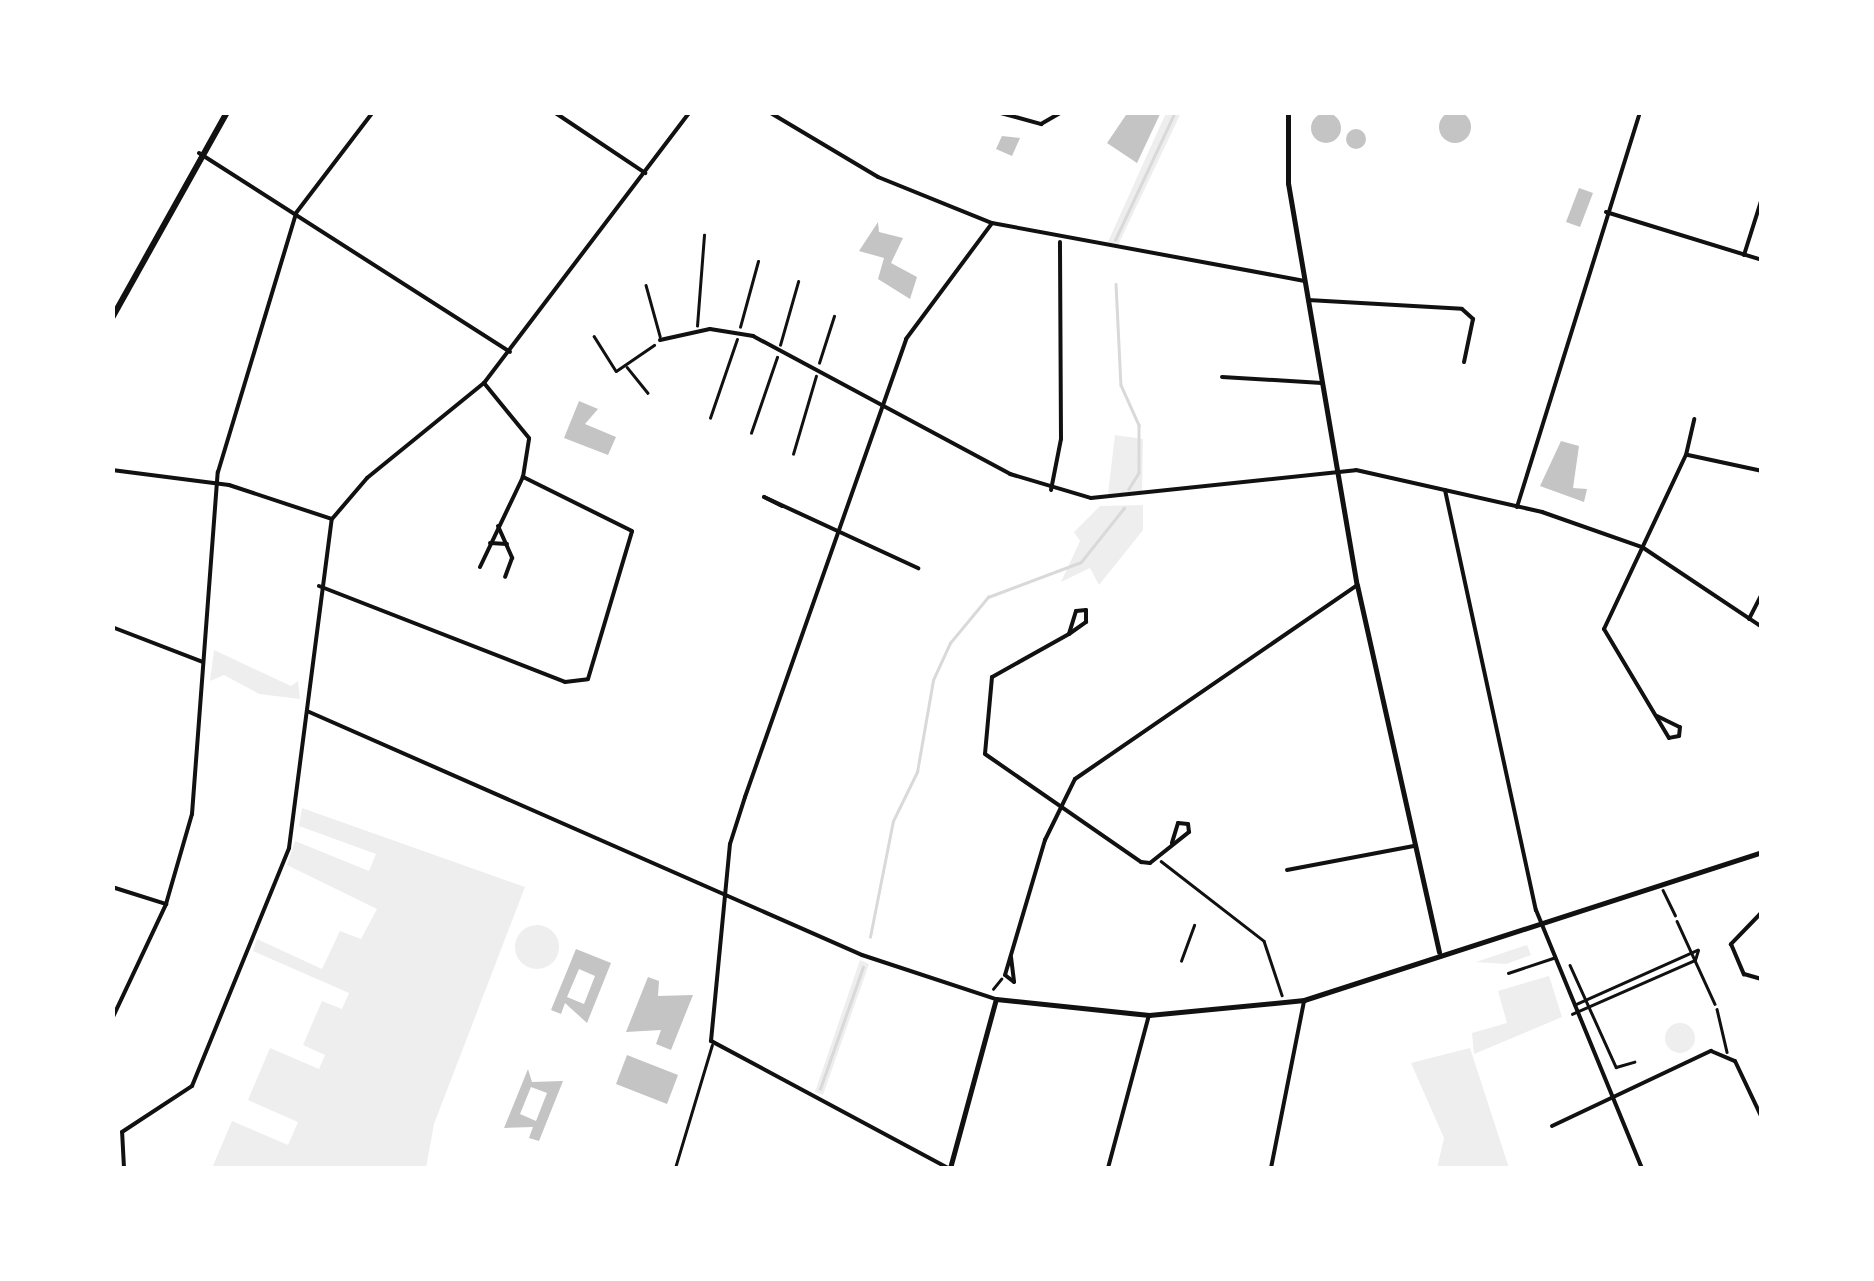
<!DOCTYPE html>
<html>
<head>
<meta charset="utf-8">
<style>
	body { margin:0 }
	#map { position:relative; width:1874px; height:1281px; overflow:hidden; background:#fff; font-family:"Public Sans",sans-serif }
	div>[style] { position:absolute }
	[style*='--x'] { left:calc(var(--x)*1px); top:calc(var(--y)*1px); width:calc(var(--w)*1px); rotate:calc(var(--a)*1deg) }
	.green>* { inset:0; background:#eee }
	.round { border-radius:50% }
	.stream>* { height:2.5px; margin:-1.25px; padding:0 1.25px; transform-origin:1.25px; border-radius:1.25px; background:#d9d9d9 }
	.building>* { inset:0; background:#c4c4c4 }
	.path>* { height:2.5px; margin:-1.25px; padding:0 1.25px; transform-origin:1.25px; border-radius:1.25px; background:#111 }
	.service>* { height:2.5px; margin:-1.25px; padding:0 1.25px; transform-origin:1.25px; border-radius:1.25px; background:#111 }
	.pedestrian>* { height:2.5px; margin:-1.25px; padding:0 1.25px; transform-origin:1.25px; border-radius:1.25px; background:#111 }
	.minor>* { height:4px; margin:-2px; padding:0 2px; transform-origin:2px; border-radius:2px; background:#111 }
	.tertiary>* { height:5px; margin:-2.5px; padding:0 2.5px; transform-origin:2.5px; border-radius:2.5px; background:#111 }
	.secondary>* { height:6px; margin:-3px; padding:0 3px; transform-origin:3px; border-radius:3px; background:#111 }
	span { translate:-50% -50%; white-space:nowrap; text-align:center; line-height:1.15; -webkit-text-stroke:9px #fff; paint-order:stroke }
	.frame { position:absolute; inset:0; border:115px solid #fff; pointer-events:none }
</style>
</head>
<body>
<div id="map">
	<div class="green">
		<div style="clip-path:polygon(1166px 113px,1181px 113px,1118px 245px,1107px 244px)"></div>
		<div style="clip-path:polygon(1115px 435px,1143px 439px,1142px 492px,1108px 494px)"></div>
		<div style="clip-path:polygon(1143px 505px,1143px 530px,1099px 585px,1090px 568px,1061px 582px,1080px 541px,1074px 532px,1100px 506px)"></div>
		<div style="clip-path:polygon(214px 650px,291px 686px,298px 681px,300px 699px,259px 694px,224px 675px,210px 681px)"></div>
		<div style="clip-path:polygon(302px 808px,525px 887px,434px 1124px,426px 1168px,212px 1168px,232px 1121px,288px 1145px,298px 1122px,248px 1100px,270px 1048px,319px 1069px,325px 1055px,303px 1045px,322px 1001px,342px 1009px,349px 993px,253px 951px,257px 939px,322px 969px,340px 931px,361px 939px,377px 909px,287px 865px,295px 841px,369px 871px,376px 854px,299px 826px)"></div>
		<div class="round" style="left:515px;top:925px;width:44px;height:44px"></div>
		<div style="clip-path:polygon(1527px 945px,1531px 955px,1506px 964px,1476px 962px)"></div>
		<div style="clip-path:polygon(860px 960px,869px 964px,823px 1095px,815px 1092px)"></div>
		<div style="clip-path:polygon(1549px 976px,1562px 1017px,1474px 1054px,1472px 1033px,1507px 1023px,1498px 991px)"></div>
		<div class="round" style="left:1665px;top:1023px;width:30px;height:30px"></div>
		<div style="clip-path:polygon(1470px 1048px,1509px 1168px,1437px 1168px,1444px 1138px,1411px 1063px)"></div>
	</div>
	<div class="stream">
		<div style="--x:1115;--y:240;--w:141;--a:-64.9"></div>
		<div style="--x:1116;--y:284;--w:101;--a:87.2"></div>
		<div style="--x:1121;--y:385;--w:44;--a:65.8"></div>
		<div style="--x:1139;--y:425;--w:48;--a:90"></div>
		<div style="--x:1139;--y:473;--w:19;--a:122"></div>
		<div style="--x:870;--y:937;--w:118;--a:-78.8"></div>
		<div style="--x:893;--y:821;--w:55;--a:-63.9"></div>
		<div style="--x:917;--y:772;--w:93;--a:-80.1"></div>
		<div style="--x:933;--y:680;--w:41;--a:-65.3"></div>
		<div style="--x:950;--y:643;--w:60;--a:-50.4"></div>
		<div style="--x:988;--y:597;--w:99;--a:-20.6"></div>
		<div style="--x:1081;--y:562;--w:69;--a:-51.5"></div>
		<div style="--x:820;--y:1089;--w:129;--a:-70.6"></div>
	</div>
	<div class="building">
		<div class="round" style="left:1439px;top:111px;width:32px;height:32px"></div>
		<div style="clip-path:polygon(1128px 112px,1161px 112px,1137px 163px,1107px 143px)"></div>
		<div class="round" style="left:1311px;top:113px;width:30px;height:30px"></div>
		<div class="round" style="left:1346px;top:129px;width:20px;height:20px"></div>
		<div style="clip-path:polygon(1002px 136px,1020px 138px,1012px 156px,996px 149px)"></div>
		<div style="clip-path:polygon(1579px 188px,1593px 193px,1580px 227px,1566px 222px)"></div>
		<div style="clip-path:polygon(878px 222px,879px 232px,903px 238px,891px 263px,917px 277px,910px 299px,878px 279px,884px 258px,859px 251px)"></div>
		<div style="clip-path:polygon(579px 401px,598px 409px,585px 424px,616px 437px,608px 455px,564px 438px)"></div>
		<div style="clip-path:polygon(1561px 441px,1579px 446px,1573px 488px,1587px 489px,1584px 502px,1540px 486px)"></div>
		<div style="clip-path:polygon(evenodd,576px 949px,611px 963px,587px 1023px,565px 1003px,561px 1014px,551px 1010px,576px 949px,579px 969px,595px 976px,584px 1004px,567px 997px,579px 969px)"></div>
		<div style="clip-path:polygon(648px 977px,659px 981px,658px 996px,693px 995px,671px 1050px,656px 1044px,661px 1030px,626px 1032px)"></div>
		<div style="clip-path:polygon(627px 1055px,678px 1075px,667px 1104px,616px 1084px)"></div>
		<div style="clip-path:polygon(evenodd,528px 1069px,532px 1082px,563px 1081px,539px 1141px,529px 1138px,533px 1127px,504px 1128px,528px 1069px,531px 1087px,547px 1093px,536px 1121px,520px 1114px,531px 1087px)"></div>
	</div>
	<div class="path">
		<div style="--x:646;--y:285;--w:53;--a:74.6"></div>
		<div style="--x:697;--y:326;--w:91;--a:-85.6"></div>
		<div style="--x:740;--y:327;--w:68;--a:-74.7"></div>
		<div style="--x:594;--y:336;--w:41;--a:57.8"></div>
		<div style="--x:616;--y:371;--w:46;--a:-34.4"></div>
		<div style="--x:780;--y:345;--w:66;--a:-74.1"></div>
		<div style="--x:819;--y:363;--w:49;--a:-72.3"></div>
		<div style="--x:627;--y:367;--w:33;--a:51"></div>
		<div style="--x:710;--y:418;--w:83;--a:-71.1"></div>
		<div style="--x:751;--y:433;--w:80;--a:-71.1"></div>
		<div style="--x:793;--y:454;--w:81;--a:-73.6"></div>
		<div style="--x:1161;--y:861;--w:130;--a:37.8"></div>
		<div style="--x:1264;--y:941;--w:57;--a:71.6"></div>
		<div style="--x:1663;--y:890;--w:28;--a:64"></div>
		<div style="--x:1181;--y:961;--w:38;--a:-70"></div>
		<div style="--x:993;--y:989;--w:13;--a:-51"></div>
		<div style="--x:1717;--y:1009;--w:44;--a:76.9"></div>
		<div style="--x:1757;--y:1168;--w:5;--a:-22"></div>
	</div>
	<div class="service">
		<div style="--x:1508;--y:973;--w:47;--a:-18.4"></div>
		<div style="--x:675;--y:1168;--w:128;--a:-73.3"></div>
	</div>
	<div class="pedestrian">
		<div style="--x:1677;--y:921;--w:91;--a:65.4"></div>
		<div style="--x:1570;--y:965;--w:112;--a:65.7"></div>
		<div style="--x:1616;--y:1067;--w:19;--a:-16"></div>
		<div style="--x:1572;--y:1014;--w:134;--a:-23.7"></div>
		<div style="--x:1695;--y:960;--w:10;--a:-73"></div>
		<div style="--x:1698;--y:950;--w:135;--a:155.9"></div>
	</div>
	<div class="minor">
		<div style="--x:554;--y:112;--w:110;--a:33.8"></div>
		<div style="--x:769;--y:112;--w:127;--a:30.8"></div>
		<div style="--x:878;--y:177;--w:123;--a:22"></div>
		<div style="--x:992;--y:223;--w:318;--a:10.5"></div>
		<div style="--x:997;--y:112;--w:46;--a:15.3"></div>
		<div style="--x:1041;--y:124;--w:24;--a:-30"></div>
		<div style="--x:199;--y:153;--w:369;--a:32.6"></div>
		<div style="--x:1606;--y:212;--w:163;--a:17.1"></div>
		<div style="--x:1744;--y:255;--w:60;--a:-72.5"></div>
		<div style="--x:1308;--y:300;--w:154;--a:3.3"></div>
		<div style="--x:1462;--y:309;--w:15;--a:42"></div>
		<div style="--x:1473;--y:319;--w:44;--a:101.8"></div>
		<div style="--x:660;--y:340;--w:51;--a:-12.4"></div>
		<div style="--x:710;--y:329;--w:44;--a:9.2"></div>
		<div style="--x:753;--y:336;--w:292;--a:28.2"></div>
		<div style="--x:1010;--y:474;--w:84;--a:16.5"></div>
		<div style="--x:1091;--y:498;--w:266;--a:-6"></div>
		<div style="--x:1356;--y:470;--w:191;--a:12.7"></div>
		<div style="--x:1542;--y:512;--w:106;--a:19.3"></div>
		<div style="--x:1642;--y:547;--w:144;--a:33.7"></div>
		<div style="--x:1222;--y:377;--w:100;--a:3.4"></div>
		<div style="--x:1688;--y:455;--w:76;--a:12.2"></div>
		<div style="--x:112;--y:470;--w:118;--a:7.3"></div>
		<div style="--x:229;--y:485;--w:108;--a:18.3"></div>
		<div style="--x:1051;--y:490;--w:52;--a:-78.9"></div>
		<div style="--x:1061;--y:439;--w:197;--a:-90.3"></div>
		<div style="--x:1445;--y:490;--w:430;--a:77.8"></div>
		<div style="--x:1536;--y:910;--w:279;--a:67.7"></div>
		<div style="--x:782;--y:506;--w:20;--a:-153"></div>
		<div style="--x:764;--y:497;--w:170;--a:24.8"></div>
		<div style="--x:1517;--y:507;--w:414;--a:-72.7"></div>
		<div style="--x:498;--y:526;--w:35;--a:66"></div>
		<div style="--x:512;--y:558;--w:20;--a:110"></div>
		<div style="--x:490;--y:543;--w:17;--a:3"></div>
		<div style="--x:480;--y:567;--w:100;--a:-64.5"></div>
		<div style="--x:319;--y:586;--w:264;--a:21.3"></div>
		<div style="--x:565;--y:682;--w:23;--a:-7"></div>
		<div style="--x:588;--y:679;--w:154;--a:-73.4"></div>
		<div style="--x:632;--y:531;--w:122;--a:-153.6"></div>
		<div style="--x:523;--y:477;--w:39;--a:-81"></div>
		<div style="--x:529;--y:438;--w:71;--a:-129.3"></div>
		<div style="--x:1749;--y:619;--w:28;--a:-63"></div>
		<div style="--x:112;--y:627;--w:97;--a:21"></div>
		<div style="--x:1069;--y:634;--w:21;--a:-35"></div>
		<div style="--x:1086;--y:622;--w:12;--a:-90"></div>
		<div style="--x:1086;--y:610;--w:10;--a:174"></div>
		<div style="--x:1076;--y:611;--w:24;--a:107"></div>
		<div style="--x:1069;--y:634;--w:88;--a:150.8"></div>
		<div style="--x:992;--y:677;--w:77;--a:95.2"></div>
		<div style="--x:985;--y:754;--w:190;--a:34.7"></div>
		<div style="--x:1141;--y:862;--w:9;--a:6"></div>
		<div style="--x:1150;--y:863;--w:50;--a:-38.5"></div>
		<div style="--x:1189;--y:832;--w:8;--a:-97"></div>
		<div style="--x:1188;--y:824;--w:10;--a:-174"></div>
		<div style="--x:1178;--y:823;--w:21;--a:107"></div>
		<div style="--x:307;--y:711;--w:606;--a:23.73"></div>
		<div style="--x:862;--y:955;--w:141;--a:18.2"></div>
		<div style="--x:1657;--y:716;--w:25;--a:26"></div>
		<div style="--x:1680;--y:727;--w:9;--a:96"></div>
		<div style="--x:1679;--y:736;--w:10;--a:169"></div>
		<div style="--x:1669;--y:738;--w:127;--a:-120.8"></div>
		<div style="--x:1604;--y:629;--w:192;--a:-64.8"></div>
		<div style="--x:1686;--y:455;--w:37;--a:-77"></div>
		<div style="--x:1287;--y:870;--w:129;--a:-10.7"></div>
		<div style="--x:112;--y:887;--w:57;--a:17.5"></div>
		<div style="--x:1762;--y:912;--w:45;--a:134.1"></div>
		<div style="--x:1731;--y:944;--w:33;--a:67"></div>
		<div style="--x:1744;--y:974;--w:19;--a:16"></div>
		<div style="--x:1011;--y:957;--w:25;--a:83"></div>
		<div style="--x:1014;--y:982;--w:11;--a:-142"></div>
		<div style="--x:1005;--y:975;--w:141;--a:-73.5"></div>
		<div style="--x:1045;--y:840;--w:68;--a:-63.8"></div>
		<div style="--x:1075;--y:779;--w:342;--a:-34.5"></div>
		<div style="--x:112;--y:1019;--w:127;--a:-64.8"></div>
		<div style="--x:166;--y:904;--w:94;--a:-73.9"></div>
		<div style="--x:192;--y:814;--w:343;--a:-85.7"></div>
		<div style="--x:218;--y:472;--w:270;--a:-73.2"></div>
		<div style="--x:296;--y:213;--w:127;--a:-52.7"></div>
		<div style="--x:1552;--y:1126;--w:176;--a:-25.3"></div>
		<div style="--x:1711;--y:1051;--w:26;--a:23"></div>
		<div style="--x:1735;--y:1061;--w:63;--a:64.7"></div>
		<div style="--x:124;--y:1168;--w:36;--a:-93"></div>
		<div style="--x:122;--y:1132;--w:84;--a:-33.3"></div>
		<div style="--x:192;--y:1086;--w:257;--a:-67.8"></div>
		<div style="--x:289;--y:848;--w:332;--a:-82.6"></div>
		<div style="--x:332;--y:519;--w:54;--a:-49.5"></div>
		<div style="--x:367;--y:478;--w:151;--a:-39.1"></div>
		<div style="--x:484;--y:383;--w:340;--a:-52.8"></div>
		<div style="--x:948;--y:1168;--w:269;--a:-151.8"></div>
		<div style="--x:711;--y:1041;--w:198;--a:-84.5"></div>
		<div style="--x:730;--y:844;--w:49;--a:-72.3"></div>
		<div style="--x:745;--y:797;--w:485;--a:-70.6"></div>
		<div style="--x:906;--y:339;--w:144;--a:-53.4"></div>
		<div style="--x:1108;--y:1168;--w:158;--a:-75"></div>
		<div style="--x:1271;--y:1168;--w:169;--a:-78.8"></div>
	</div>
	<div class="tertiary">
		<div style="--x:1288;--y:112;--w:71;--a:90"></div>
		<div style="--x:1288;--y:183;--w:408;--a:80.3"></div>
		<div style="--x:1357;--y:585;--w:376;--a:77.4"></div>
		<div style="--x:950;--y:1168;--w:175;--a:-74.8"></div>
		<div style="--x:996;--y:999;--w:154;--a:6"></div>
		<div style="--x:1149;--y:1015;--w:156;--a:-5.5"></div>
		<div style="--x:1304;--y:1000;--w:481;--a:-17.9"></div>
	</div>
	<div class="secondary">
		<div style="--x:112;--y:318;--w:236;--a:-60.8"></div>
	</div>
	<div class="frame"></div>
</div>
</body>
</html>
